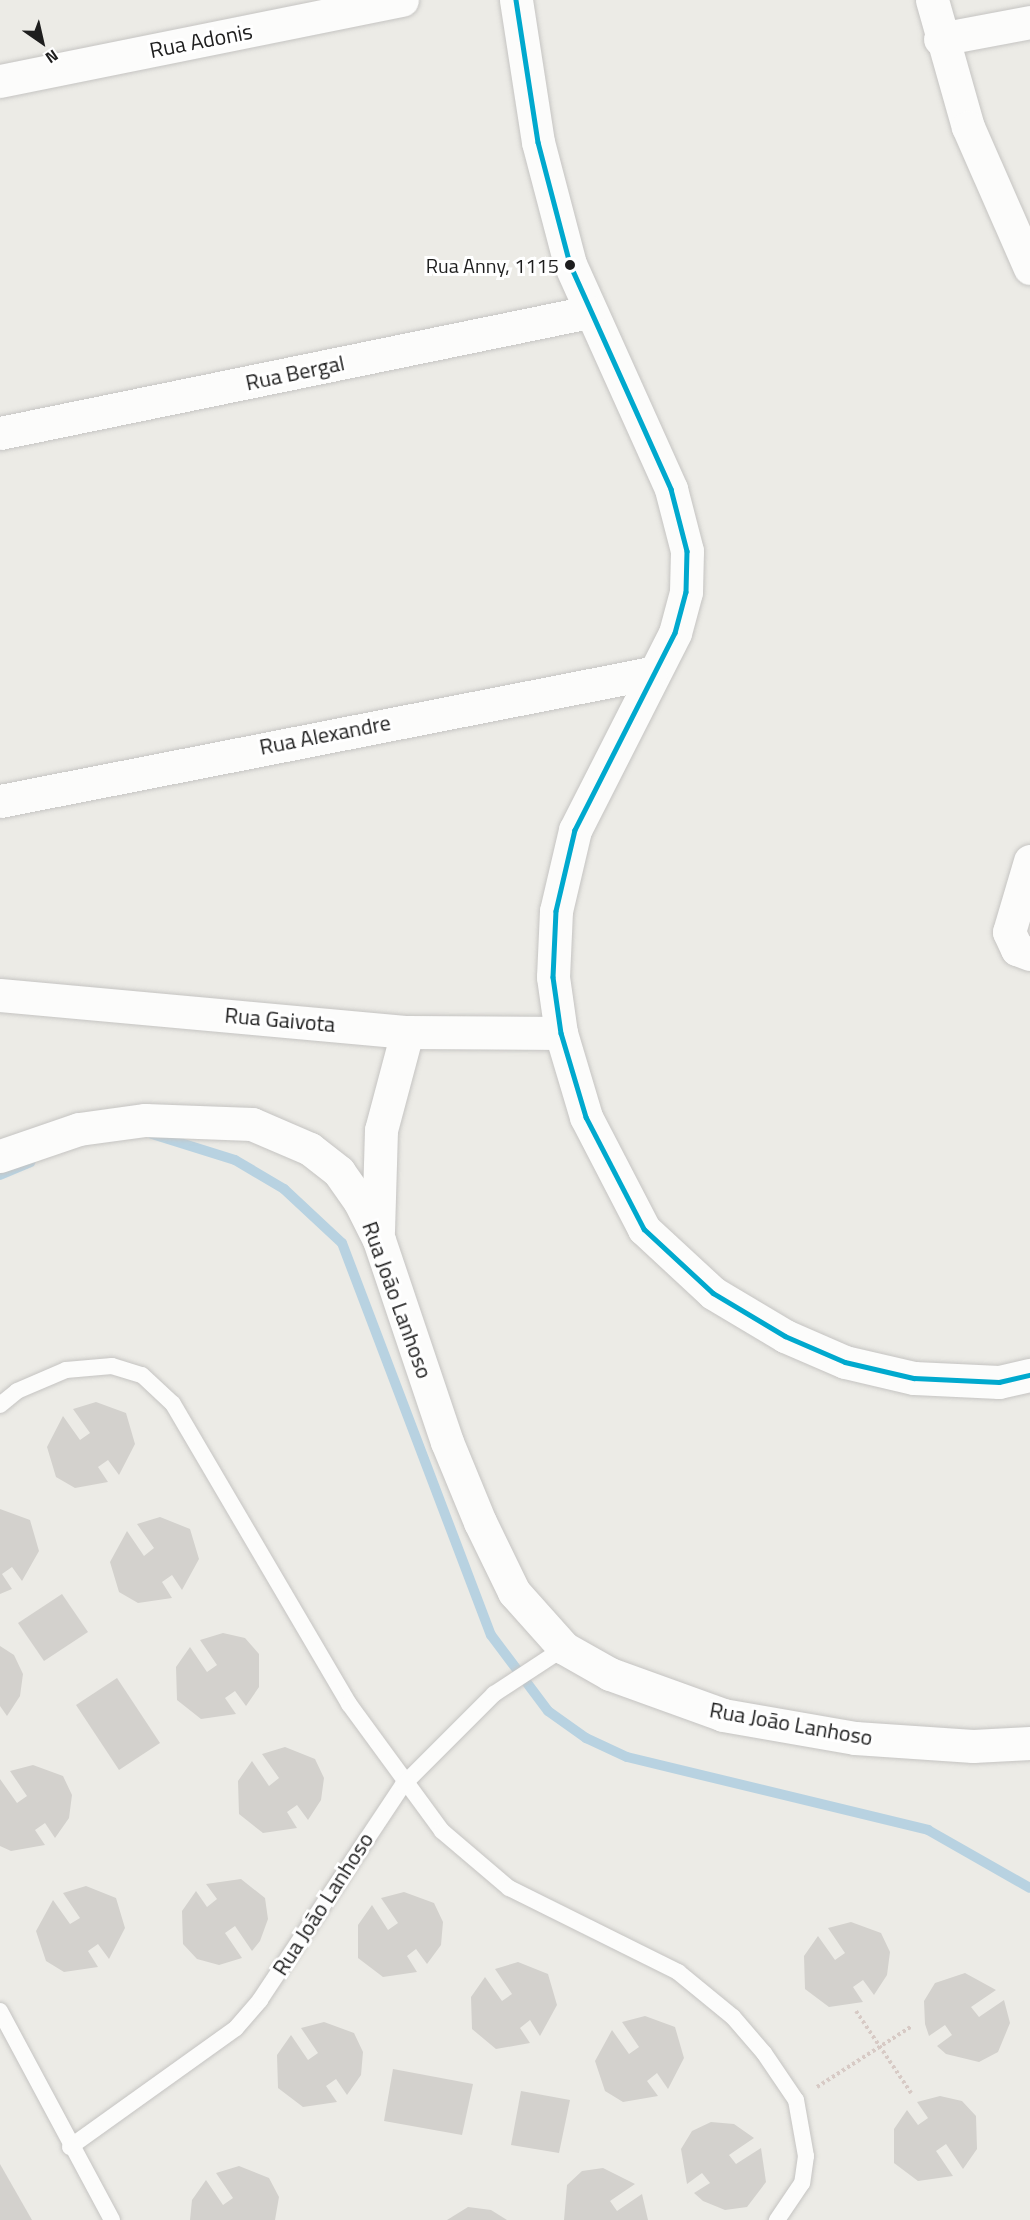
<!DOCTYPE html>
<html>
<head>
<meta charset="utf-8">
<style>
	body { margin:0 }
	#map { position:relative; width:1030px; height:2220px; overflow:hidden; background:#ecebe6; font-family:"Titillium Web",sans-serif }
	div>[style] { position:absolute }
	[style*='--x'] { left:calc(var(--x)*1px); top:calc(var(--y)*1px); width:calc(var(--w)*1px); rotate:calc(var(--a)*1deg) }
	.stream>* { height:10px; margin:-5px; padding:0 5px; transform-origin:5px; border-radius:5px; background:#b8d2e1 }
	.building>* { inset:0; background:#d3d1cd }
	.path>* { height:4px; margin-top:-2px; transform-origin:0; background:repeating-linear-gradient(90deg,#d7cac5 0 3px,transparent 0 6px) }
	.roads { filter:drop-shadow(0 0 2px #c5c4c2) drop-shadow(0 0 2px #c5c4c2) }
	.service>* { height:16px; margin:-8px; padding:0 8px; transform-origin:8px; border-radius:8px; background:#fcfcfb }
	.minor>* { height:33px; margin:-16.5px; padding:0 16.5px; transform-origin:16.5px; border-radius:16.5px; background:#fcfcfb }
	.bus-1>* { height:4.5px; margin:-2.25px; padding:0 2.25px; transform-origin:2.25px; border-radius:2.25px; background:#00a9ce }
	.dots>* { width:16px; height:16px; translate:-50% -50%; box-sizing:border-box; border:3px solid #fff; border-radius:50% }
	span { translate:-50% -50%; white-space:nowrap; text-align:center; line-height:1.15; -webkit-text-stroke:6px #fff; paint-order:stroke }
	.bus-label { font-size:20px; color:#1e1e1e }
	.right { translate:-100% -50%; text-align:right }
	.street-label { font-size:22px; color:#1e1e1e }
	.north { position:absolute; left:12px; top:12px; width:60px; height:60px; -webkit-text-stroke:4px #fff; paint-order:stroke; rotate:146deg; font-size:16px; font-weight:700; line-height:24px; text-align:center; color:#1e1e1e }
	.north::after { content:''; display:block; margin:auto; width:21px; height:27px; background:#1e1e1e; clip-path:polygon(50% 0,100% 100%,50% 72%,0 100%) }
</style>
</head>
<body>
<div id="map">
	<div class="stream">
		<div style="--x:152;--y:1134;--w:87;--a:17.4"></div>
		<div style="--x:235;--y:1160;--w:57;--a:30.6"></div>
		<div style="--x:284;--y:1189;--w:79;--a:43"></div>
		<div style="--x:342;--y:1243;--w:419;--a:69.2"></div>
		<div style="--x:491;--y:1635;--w:95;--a:53.1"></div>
		<div style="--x:548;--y:1711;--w:47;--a:35.4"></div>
		<div style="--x:586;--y:1738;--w:45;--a:24.9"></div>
		<div style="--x:627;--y:1757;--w:310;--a:13.6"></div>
		<div style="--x:928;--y:1830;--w:117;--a:29.6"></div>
		<div style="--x:0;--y:1175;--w:33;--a:-23"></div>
	</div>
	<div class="building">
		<div style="clip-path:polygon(96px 1402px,126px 1413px,135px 1444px,119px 1475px,108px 1460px,98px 1467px,108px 1482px,75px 1488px,56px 1477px,47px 1447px,63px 1416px,80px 1440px,90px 1433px,73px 1409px)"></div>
		<div style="clip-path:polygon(0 1509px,30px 1520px,39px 1551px,22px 1581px,12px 1567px,2px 1574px,12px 1589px,0 1594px)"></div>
		<div style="clip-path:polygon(160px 1517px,190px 1529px,199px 1559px,182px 1590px,172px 1575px,162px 1582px,172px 1598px,138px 1603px,119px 1592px,110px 1562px,127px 1531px,144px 1556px,154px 1548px,137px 1524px)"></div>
		<div style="clip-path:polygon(62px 1594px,88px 1632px,44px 1661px,18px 1623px)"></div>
		<div style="clip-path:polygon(223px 1633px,245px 1638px,259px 1654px,259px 1687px,246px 1706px,235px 1691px,225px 1698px,236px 1714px,201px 1719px,177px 1700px,176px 1667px,190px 1647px,207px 1672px,217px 1665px,200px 1640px)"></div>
		<div style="clip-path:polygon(0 1646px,14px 1655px,23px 1674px,20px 1696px,7px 1716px,0 1706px)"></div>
		<div style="clip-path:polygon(117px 1678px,160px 1743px,119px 1770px,76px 1705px)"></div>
		<div style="clip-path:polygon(285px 1747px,315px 1759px,324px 1778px,321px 1800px,308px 1820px,297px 1805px,287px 1812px,297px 1828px,263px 1833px,239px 1814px,238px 1781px,252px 1761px,269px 1786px,279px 1778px,262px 1754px)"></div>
		<div style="clip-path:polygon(33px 1765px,63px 1776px,72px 1795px,69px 1818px,55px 1838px,45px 1823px,35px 1830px,45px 1845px,11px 1851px,0 1846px,0 1779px,17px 1803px,27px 1796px,10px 1771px)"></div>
		<div style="clip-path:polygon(241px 1879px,265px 1898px,268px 1919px,260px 1941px,252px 1951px,235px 1926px,225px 1933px,242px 1958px,219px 1965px,197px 1959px,183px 1944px,182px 1911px,196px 1891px,207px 1907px,217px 1899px,206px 1884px)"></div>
		<div style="clip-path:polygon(86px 1886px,116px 1898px,125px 1928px,109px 1959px,98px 1944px,88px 1951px,98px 1967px,64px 1972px,46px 1961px,36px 1931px,53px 1900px,70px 1924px,80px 1918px,63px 1893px)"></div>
		<div style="clip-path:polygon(404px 1892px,434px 1903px,443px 1922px,441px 1945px,427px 1964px,416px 1949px,407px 1956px,417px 1972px,383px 1977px,358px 1958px,358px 1925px,372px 1905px,388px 1930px,398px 1923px,381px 1898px)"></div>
		<div style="clip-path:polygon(851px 1922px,881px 1933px,890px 1952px,887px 1975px,874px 1995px,863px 1980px,853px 1987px,863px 2002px,829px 2007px,805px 1989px,804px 1956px,818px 1936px,835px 1960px,845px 1953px,828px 1928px)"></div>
		<div style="clip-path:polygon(518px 1962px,548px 1974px,557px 2005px,540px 2036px,530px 2020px,520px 2028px,530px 2043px,496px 2049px,472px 2029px,471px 1997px,485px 1977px,502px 2001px,512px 1994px,495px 1969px)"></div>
		<div style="clip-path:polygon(965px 1973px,996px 1990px,971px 2007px,979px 2017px,1004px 2000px,1010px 2023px,998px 2052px,979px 2062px,946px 2054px,937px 2046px,952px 2035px,945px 2025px,929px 2036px,925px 2024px,924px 2001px,935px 1983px)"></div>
		<div style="clip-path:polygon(645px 2016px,675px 2027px,684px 2058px,668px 2089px,657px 2073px,647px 2081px,658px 2096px,623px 2102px,605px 2091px,595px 2061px,612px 2030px,629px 2054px,639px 2047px,622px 2022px)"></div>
		<div style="clip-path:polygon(324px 2022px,354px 2033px,363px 2052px,361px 2075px,347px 2095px,336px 2079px,326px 2086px,337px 2102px,303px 2107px,278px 2088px,277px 2055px,291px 2035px,308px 2060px,318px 2053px,301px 2028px)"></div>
		<div style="clip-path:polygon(393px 2069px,473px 2084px,462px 2135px,384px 2121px)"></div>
		<div style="clip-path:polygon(521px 2091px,570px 2100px,559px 2153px,511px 2145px)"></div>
		<div style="clip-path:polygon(940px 2096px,962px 2101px,976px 2116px,977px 2149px,963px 2169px,946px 2144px,936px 2151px,953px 2176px,918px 2181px,894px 2163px,894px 2129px,907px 2110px,918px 2125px,928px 2118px,917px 2102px)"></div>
		<div style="clip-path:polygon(711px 2122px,734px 2124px,754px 2138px,729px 2155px,736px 2164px,761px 2148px,766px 2182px,747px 2207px,725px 2210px,703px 2201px,694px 2193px,710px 2183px,702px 2173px,687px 2184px,681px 2149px,692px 2131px)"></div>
		<div style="clip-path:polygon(0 2164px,32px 2220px,0 2220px)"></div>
		<div style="clip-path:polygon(239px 2166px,269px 2178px,279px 2197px,275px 2220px,190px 2220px,192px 2200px,206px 2180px,223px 2205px,233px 2198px,216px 2173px)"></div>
		<div style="clip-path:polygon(603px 2168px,635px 2184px,610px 2201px,617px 2211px,642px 2194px,648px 2220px,564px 2220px,567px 2185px,582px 2171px)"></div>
		<div style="clip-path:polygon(468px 2207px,491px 2210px,507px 2220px,447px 2220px)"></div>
	</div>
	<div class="path">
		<div style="--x:856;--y:2011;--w:99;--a:56.1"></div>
		<div style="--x:817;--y:2087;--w:113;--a:-32.7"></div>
	</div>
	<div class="roads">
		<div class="service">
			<div style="--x:0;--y:1405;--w:22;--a:-39"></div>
			<div style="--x:17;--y:1391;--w:53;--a:-23.2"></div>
			<div style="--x:66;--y:1370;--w:46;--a:-5"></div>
			<div style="--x:112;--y:1366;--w:31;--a:17"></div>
			<div style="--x:142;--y:1375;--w:42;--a:43.1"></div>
			<div style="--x:173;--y:1404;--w:348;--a:59.6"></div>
			<div style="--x:349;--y:1704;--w:157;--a:53.8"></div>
			<div style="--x:442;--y:1831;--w:88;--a:40.4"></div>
			<div style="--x:509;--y:1888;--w:189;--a:26.4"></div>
			<div style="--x:678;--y:1972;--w:71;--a:39.3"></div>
			<div style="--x:733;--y:2017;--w:48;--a:49.3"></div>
			<div style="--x:764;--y:2053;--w:57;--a:55.8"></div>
			<div style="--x:796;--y:2100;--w:57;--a:79.9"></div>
			<div style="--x:806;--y:2156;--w:27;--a:98"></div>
			<div style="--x:802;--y:2183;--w:45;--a:124"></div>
			<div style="--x:0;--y:2011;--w:237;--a:61.8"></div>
			<div style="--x:70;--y:2147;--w:204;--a:-35.6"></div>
			<div style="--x:236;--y:2028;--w:37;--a:-49"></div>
			<div style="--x:260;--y:2000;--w:258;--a:-56.4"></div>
			<div style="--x:403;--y:1785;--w:129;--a:-45"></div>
			<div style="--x:494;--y:1694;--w:84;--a:-33.3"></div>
		</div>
		<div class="minor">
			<div style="--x:516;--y:0;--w:144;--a:81.2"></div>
			<div style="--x:538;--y:142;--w:126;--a:75.3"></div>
			<div style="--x:570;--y:264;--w:247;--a:65.8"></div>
			<div style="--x:671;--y:489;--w:64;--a:75.5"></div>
			<div style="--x:687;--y:551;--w:41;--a:91.4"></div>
			<div style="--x:686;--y:592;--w:42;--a:105"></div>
			<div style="--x:675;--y:633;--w:221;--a:116.9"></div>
			<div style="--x:575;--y:830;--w:83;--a:103.2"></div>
			<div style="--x:556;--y:911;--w:66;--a:92.6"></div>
			<div style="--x:553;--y:977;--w:57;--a:81.9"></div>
			<div style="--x:561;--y:1033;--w:88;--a:73.4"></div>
			<div style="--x:586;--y:1117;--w:126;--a:62.6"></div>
			<div style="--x:644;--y:1229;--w:94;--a:42.8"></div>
			<div style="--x:713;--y:1293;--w:84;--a:30.8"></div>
			<div style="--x:785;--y:1336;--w:65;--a:23.4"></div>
			<div style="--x:845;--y:1362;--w:71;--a:13.1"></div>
			<div style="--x:914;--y:1378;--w:85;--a:2.7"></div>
			<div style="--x:999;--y:1382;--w:32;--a:-13"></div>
			<div style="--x:932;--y:0;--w:132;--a:74.2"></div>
			<div style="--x:968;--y:127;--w:154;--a:66.3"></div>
			<div style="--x:940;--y:39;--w:92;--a:-10.7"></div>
			<div style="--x:0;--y:81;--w:410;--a:-11.4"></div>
			<div style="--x:0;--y:433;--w:601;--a:-11.61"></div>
			<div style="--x:0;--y:801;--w:663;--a:-11.12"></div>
			<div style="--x:1030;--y:861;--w:74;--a:106.5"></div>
			<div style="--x:1009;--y:932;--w:19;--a:65"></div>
			<div style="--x:1017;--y:949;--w:14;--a:21"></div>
			<div style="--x:0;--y:995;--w:409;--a:5.2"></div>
			<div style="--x:407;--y:1032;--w:154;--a:0.4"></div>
			<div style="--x:0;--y:1156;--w:83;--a:-18.9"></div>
			<div style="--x:79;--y:1129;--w:67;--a:-7.8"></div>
			<div style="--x:145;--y:1120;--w:107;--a:2.1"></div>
			<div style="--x:252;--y:1124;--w:63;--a:23.3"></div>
			<div style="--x:310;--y:1149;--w:37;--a:38"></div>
			<div style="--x:339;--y:1172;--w:37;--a:55"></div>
			<div style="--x:360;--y:1202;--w:42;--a:63.4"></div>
			<div style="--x:379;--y:1240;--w:213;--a:71.4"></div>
			<div style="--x:447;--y:1442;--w:87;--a:67.6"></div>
			<div style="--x:480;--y:1522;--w:78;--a:64.1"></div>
			<div style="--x:514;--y:1592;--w:75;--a:48.2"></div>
			<div style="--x:564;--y:1648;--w:53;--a:29.5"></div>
			<div style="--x:610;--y:1674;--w:120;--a:19.9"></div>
			<div style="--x:723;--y:1715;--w:134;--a:9.9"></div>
			<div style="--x:855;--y:1738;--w:118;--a:3.9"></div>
			<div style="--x:973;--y:1746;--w:57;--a:-3"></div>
			<div style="--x:378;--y:1231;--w:101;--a:-88.3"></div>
			<div style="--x:381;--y:1130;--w:101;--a:-75.1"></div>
		</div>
	</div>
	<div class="bus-1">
		<div style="--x:516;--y:0;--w:144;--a:81.2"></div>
		<div style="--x:538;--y:142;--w:126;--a:75.3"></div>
		<div style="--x:570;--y:264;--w:247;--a:65.8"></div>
		<div style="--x:671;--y:489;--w:64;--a:75.5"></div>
		<div style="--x:687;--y:551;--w:41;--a:91.4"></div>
		<div style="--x:686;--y:592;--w:42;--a:105"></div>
		<div style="--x:675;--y:633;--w:221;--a:116.9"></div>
		<div style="--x:575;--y:830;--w:83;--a:103.2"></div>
		<div style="--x:556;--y:911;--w:66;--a:92.6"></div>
		<div style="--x:553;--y:977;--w:57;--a:81.9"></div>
		<div style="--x:561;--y:1033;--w:88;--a:73.4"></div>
		<div style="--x:586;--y:1117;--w:126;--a:62.6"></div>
		<div style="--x:644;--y:1229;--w:94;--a:42.8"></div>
		<div style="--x:713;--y:1293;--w:84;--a:30.8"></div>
		<div style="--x:785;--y:1336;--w:65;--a:23.4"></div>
		<div style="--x:845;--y:1362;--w:71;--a:13.1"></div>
		<div style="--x:914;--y:1378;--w:85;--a:2.7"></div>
		<div style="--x:999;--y:1382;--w:32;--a:-13"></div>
	</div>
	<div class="dots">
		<div style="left:570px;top:265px;background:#1e1e1e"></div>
	</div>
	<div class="bus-label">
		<span class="right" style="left:559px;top:265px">Rua Anny, 1115</span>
	</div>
	<div class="street-label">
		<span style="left:201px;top:41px;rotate:-11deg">Rua Adonis</span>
		<span style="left:295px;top:373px;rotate:-12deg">Rua Bergal</span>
		<span style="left:325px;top:735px;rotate:-11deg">Rua Alexandre</span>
		<span style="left:280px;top:1020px;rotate:5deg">Rua Gaivota</span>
		<span style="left:397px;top:1300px;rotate:70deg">Rua João Lanhoso</span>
		<span style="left:791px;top:1724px;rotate:10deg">Rua João Lanhoso</span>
		<span style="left:323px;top:1904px;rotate:-57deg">Rua João Lanhoso</span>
	</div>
	<div class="north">N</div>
</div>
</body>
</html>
